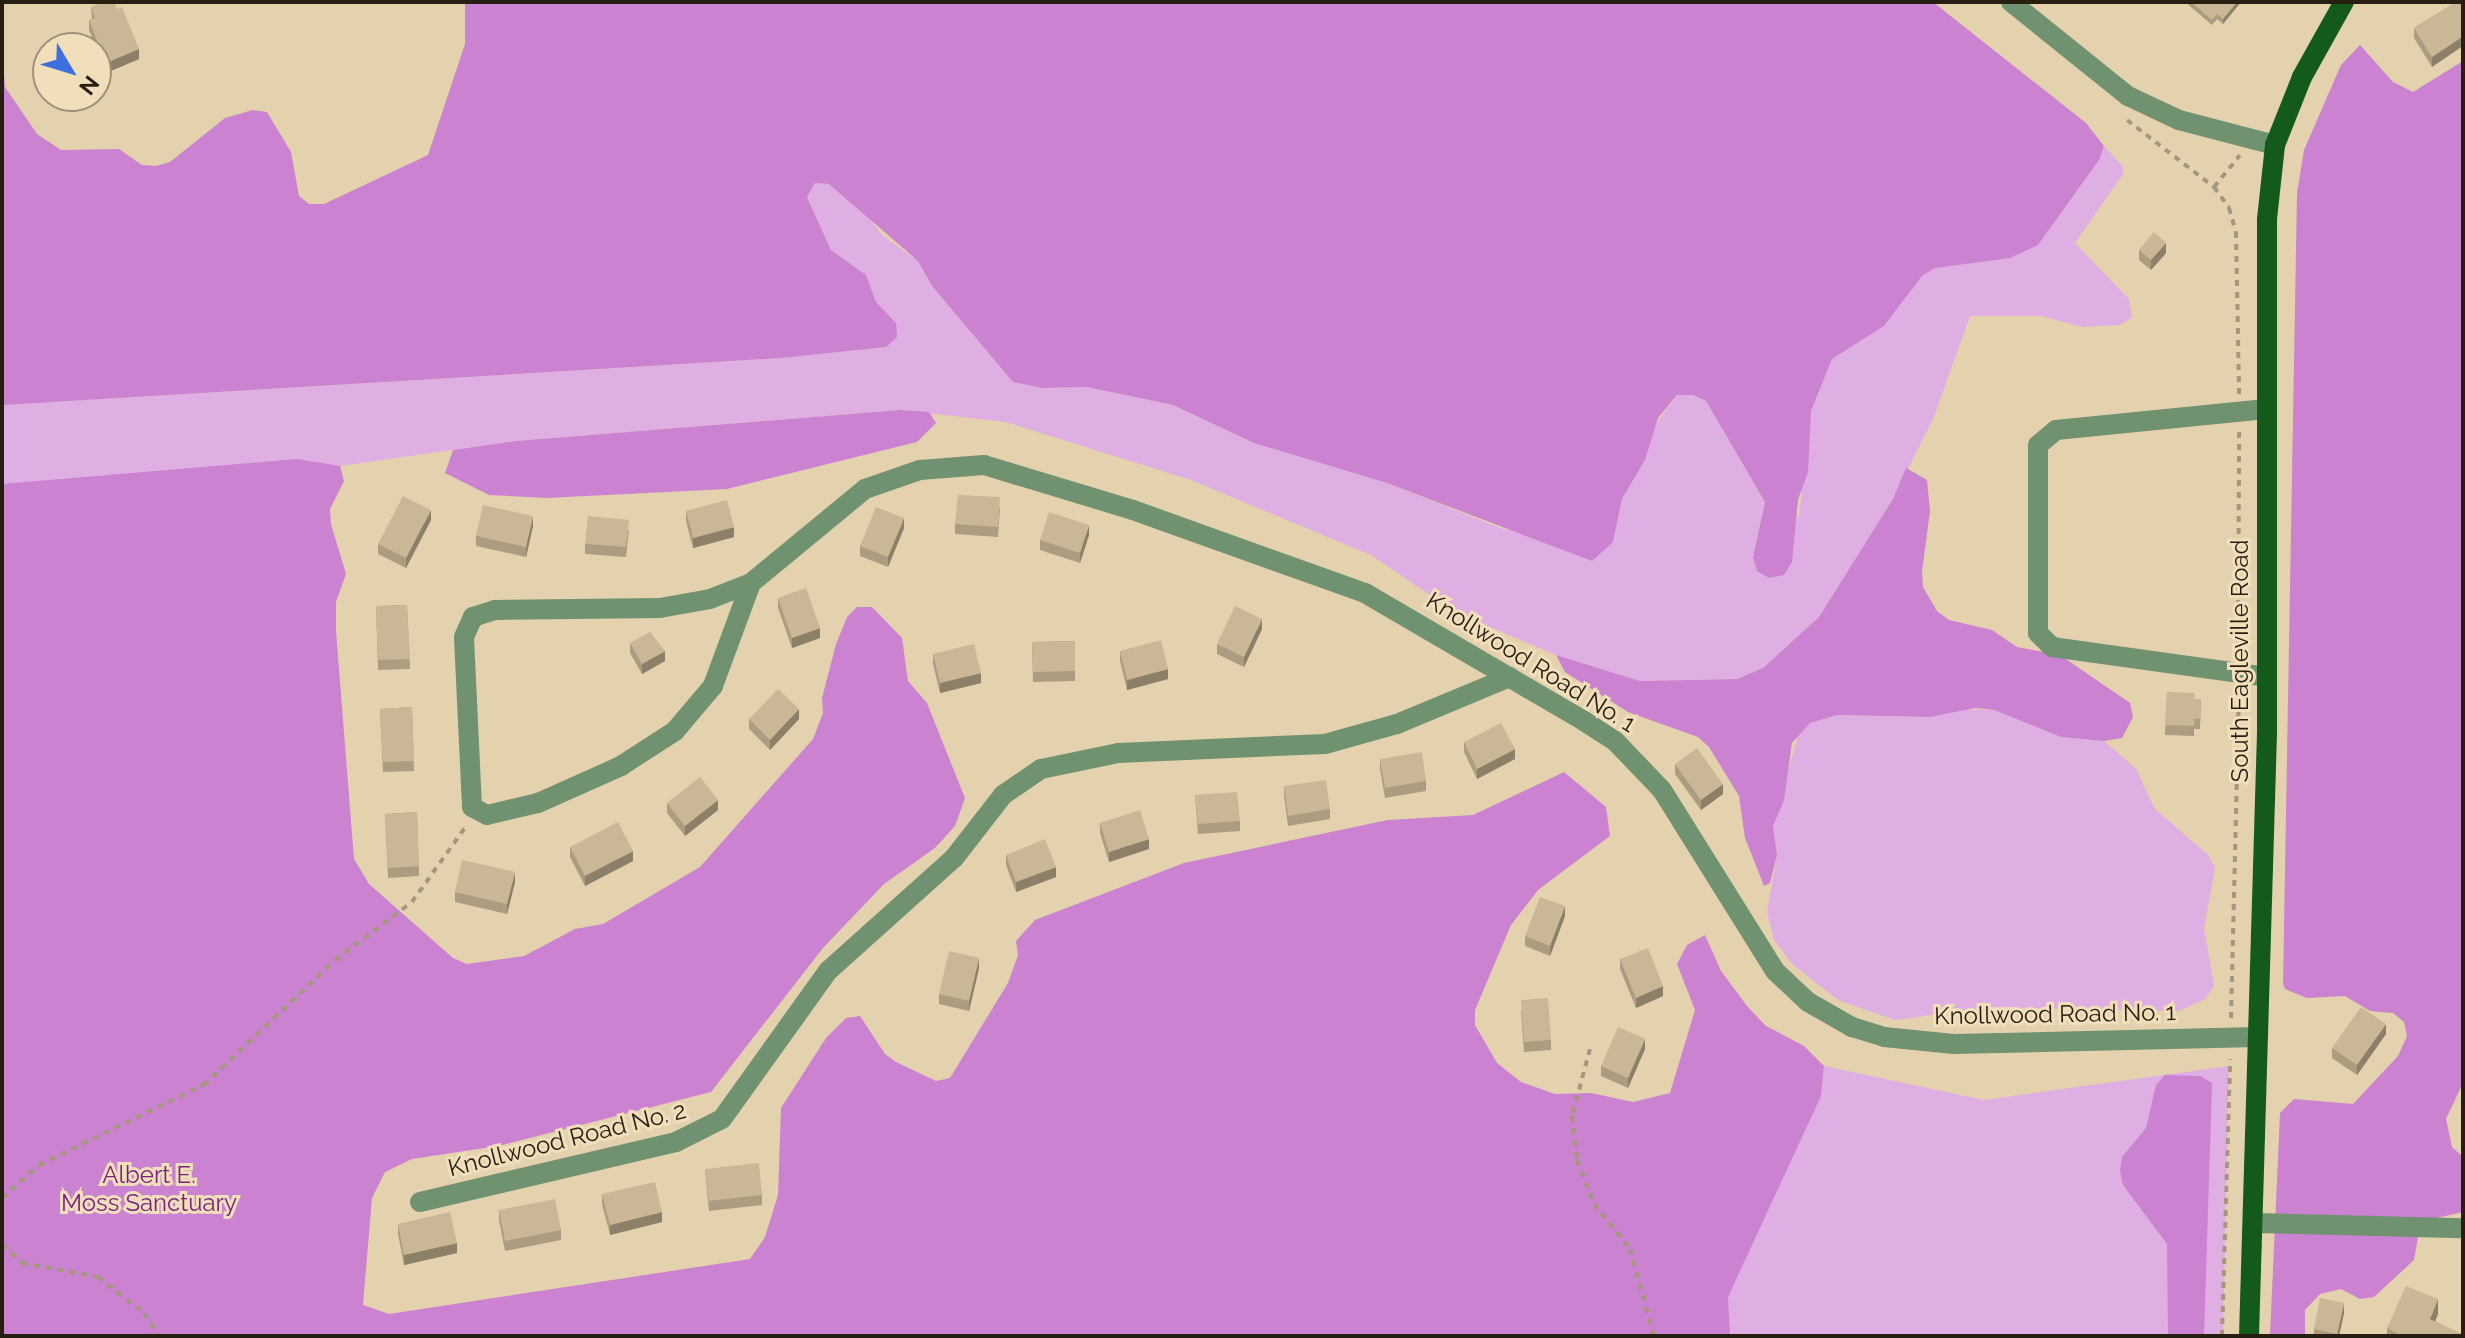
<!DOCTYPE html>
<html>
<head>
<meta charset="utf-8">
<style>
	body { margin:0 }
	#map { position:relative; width:2465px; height:1338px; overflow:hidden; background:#e4d2af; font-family:Raleway,sans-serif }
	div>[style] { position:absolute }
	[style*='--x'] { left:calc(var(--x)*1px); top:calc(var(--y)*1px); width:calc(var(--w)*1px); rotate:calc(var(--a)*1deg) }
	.green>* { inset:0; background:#dfaee2 }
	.forest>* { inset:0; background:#cb82d1 }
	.path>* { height:4px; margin-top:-2px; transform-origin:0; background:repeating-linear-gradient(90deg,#a5977b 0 6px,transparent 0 12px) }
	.minor>* { height:20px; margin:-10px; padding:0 10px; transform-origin:10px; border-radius:10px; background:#719271 }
	.major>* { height:20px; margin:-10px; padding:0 10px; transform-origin:10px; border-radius:10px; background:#145a1b }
	.wall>* { inset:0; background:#ad9d80 }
	.shaded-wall>* { inset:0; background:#8d8068 }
	.building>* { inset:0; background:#c9b795 }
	span { translate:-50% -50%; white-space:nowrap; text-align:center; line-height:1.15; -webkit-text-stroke:6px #f1dfbb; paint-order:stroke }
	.street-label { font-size:24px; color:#251e11 }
	.park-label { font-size:24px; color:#781f7f }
	.frame { position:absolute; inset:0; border:4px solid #251e11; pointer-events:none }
	.north { position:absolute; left:32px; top:32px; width:80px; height:80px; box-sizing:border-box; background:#f1dfbb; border:2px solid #9f9277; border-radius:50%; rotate:128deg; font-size:22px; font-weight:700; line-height:32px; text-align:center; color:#251e11 }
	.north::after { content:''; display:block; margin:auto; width:28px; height:36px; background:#3f6edf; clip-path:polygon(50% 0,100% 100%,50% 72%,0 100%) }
</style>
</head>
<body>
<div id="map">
	<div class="green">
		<div style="clip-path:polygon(2104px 146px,2123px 167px,2123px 174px,2075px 243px,2129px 299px,2132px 318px,2119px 325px,2083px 327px,2041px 316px,1970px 316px,1933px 419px,1893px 499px,1819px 617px,1763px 668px,1737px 679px,1640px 681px,1556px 655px,1455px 612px,1371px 555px,1191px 480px,1006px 422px,900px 410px,516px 441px,340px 466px,272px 461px,299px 1332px,1821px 1096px,1824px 1066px,1984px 1100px,2229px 1066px,2223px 1336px,2px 1336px,2px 400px,52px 402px,782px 358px,886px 347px,896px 323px,876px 302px,866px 275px,831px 250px,807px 196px,815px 183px,830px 184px,865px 212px,882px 235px,918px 261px,932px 286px,1013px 382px,1042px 388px,1087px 387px,1173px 405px,1254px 443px,1387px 483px,1503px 529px,1613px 542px,1622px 499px,1645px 460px,1651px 431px,1677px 395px,1693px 395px,1706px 401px,1765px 502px,1753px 557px,1799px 516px,1811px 411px,1832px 359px,1884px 326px,1922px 276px,1935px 268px,2038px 245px,2099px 160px)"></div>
		<div style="clip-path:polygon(1960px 709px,1994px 710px,2061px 737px,2104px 741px,2136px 769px,2155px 809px,2208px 855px,2215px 868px,2204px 928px,2214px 986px,2205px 999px,2179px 1011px,1988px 1007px,1895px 1020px,1838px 1000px,1792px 964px,1774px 940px,1767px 912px,1777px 855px,1773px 826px,1799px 732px,1810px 723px,1837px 715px,1930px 717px)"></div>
	</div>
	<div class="forest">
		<div style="clip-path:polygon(465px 2px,1933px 2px,2086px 123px,2104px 146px,2099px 160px,2038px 245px,2010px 258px,1935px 268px,1922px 276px,1884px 326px,1832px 359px,1811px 411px,1808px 472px,1798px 500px,1792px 562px,1784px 575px,1769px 578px,1757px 571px,1753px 557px,1765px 502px,1706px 401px,1693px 395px,1677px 395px,1658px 418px,1645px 460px,1622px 499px,1613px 542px,1592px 561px,1387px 483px,1254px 443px,1173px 405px,1087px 387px,1042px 388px,1013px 382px,932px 286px,918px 261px,829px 184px,815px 183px,807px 197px,831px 250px,866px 275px,876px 302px,896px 323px,897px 337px,886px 347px,782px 358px,2px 405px,2px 46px,5px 87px,37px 134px,61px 150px,119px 149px,142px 165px,156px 166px,170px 162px,225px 118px,253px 110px,267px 112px,291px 152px,299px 196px,309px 204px,324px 204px,428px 155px,465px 44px)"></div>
		<div style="clip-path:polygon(2360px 45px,2393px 82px,2413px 92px,2463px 61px,2463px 1083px,2446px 1119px,2452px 1147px,2463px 1157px,2463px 1212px,2428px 1220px,2419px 1231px,2414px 1260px,2374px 1297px,2360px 1299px,2341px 1289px,2320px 1294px,2305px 1310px,2305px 1336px,2270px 1336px,2280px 1113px,2294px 1099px,2353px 1104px,2398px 1056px,2407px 1036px,2404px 1022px,2393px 1013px,2370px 1011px,2345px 996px,2307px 998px,2285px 989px,2283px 983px,2297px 193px,2304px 150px,2341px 65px)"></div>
		<div style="clip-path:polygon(900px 410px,929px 412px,936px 423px,917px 442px,727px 489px,546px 498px,489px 495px,445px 473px,453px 450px,516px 441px)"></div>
		<div style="clip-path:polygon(297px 459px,340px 466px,344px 481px,330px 509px,331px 524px,346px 574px,336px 602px,336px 631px,354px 859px,369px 884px,453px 958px,467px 964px,524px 956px,575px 929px,603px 924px,700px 867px,813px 739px,823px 713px,822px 698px,836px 644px,847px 617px,857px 607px,872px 607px,902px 638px,908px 681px,927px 703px,965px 798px,955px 826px,935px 848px,884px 884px,823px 948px,711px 1092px,498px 1146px,412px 1159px,385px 1172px,372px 1198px,363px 1305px,389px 1314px,750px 1259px,765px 1237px,778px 1195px,781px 1108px,826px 1038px,846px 1018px,860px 1016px,885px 1054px,896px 1062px,936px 1081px,950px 1078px,1008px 983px,1018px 955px,1016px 941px,1035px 920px,1184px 863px,1388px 820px,1473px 815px,1564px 772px,1606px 807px,1610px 836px,1538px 890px,1511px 925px,1475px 1010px,1475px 1025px,1497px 1063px,1521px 1082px,1555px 1094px,1591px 1093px,1633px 1102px,1670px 1093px,1695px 1010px,1677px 964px,1687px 945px,1705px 935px,1721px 971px,1747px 1006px,1766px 1026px,1804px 1046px,1824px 1066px,1821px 1096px,1728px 1297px,1730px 1336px,2px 1336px,2px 484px)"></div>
		<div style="clip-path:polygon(1906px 468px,1927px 480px,1930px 511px,1922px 572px,1923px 587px,1937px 611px,1949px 620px,1992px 630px,2017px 647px,2060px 655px,2130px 703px,2133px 717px,2122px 738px,2104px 741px,2061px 737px,1994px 710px,1975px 708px,1930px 717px,1837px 715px,1810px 723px,1792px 743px,1784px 800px,1773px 826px,1777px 855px,1770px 883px,1764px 886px,1745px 838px,1739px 796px,1709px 747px,1698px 737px,1628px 712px,1565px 672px,1556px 655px,1640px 681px,1737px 679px,1763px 668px,1819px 617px,1893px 499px)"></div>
		<div style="clip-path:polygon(2165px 1075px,2200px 1076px,2212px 1083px,2204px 1336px,2168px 1336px,2167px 1244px,2123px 1185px,2120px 1171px,2122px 1157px,2146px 1128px,2156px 1085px)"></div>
	</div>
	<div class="path">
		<div style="--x:2127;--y:120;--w:110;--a:37.6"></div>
		<div style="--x:2214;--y:187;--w:26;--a:54"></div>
		<div style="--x:2229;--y:208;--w:25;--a:74"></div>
		<div style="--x:2236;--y:232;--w:162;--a:88.9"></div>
		<div style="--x:2214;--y:187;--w:41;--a:-50.9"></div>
		<div style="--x:2238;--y:654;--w:223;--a:-89.7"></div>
		<div style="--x:2231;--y:1018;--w:327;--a:-88.6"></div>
		<div style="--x:1590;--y:1049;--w:69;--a:105"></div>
		<div style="--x:1572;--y:1116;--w:44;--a:83.5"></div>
		<div style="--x:1577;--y:1160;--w:47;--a:68.9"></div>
		<div style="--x:1594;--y:1204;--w:58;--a:51.3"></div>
		<div style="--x:1630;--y:1249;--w:90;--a:74.6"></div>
		<div style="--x:2;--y:1198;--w:50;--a:-41.7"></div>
		<div style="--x:39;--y:1165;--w:183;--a:-25.9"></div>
		<div style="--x:204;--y:1085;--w:181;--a:-43.7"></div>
		<div style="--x:335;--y:960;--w:96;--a:-37"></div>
		<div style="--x:412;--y:902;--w:95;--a:-54.5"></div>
		<div style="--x:2;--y:1245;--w:27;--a:42"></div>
		<div style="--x:22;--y:1263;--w:77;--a:10.4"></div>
		<div style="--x:98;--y:1277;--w:58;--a:38"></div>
		<div style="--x:144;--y:1313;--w:27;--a:57"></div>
		<div style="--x:2222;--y:1336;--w:277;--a:-88.3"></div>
	</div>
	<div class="minor">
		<div style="--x:2011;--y:2;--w:150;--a:38.8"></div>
		<div style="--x:2128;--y:96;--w:56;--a:25.2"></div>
		<div style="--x:2179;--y:120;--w:99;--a:14.6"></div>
		<div style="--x:2266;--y:409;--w:211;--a:174.3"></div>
		<div style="--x:2056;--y:430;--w:23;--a:140"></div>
		<div style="--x:2038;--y:445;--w:188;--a:90"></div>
		<div style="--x:2038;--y:633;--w:20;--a:45"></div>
		<div style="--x:2052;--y:647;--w:217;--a:7.9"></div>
		<div style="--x:751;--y:583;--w:110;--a:110.3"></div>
		<div style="--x:713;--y:686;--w:59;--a:130.2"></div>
		<div style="--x:675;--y:731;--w:64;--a:147.1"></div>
		<div style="--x:621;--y:766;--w:91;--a:156"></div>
		<div style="--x:538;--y:803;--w:52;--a:166.8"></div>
		<div style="--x:487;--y:815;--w:17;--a:-152"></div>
		<div style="--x:472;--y:807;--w:170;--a:-92.7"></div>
		<div style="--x:464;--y:637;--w:22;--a:-66"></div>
		<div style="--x:473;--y:617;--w:23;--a:-18"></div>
		<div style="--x:495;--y:610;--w:165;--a:-0.7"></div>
		<div style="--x:660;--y:608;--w:51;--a:-10.2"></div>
		<div style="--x:710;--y:599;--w:44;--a:-21.3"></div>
		<div style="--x:751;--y:583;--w:148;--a:-39.5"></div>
		<div style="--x:865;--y:489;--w:58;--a:-19.1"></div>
		<div style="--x:920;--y:470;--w:64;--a:-4.5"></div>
		<div style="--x:984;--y:465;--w:156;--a:16.8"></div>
		<div style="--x:1133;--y:510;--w:246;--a:19.7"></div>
		<div style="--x:1365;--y:593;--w:254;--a:30.3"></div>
		<div style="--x:1584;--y:721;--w:37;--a:33"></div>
		<div style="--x:1615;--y:741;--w:68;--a:46.2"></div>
		<div style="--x:1662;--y:790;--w:213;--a:58"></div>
		<div style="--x:1775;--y:971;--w:45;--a:43.2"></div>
		<div style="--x:1808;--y:1002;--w:51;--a:29.6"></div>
		<div style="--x:1852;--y:1027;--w:34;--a:17"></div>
		<div style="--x:1884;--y:1037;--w:70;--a:5.7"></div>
		<div style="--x:1954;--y:1044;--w:304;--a:-1.3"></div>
		<div style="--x:420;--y:1202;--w:263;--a:-13.2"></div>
		<div style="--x:676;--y:1142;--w:51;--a:-26.6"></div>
		<div style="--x:722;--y:1119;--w:182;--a:-54.4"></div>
		<div style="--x:828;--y:971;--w:169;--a:-41.9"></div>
		<div style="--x:954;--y:858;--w:80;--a:-52.1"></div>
		<div style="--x:1003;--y:795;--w:46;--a:-34.4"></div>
		<div style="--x:1041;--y:769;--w:79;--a:-11.7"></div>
		<div style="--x:1118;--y:753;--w:207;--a:-2.5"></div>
		<div style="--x:1325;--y:744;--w:75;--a:-15.5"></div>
		<div style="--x:1397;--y:724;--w:122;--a:-22.6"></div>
		<div style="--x:2253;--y:1223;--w:210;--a:1.4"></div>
	</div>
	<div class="major">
		<div style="--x:2249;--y:1336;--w:603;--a:-88.29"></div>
		<div style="--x:2267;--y:733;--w:514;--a:-90"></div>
		<div style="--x:2267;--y:219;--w:74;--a:-83.8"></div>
		<div style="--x:2275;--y:145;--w:73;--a:-68.3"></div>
		<div style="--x:2302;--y:77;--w:86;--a:-60.8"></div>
	</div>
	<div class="wall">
		<div style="clip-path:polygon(2185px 2px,2241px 2px,2223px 24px,2217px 19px,2212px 25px)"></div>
		<div style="clip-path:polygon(2456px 2px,2432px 67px,2414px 38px,2414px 28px)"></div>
		<div style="clip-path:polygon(91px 7px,117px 9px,139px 59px,106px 73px,89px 30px,89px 20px,92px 19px)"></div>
		<div style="clip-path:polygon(2139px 250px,2166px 253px,2151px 270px,2139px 260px)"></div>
		<div style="clip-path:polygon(1000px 507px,998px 537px,955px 534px,955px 524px)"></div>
		<div style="clip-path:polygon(686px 511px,734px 537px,693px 548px,686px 521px)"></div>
		<div style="clip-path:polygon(431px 520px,406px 568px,378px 554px,378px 544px)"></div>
		<div style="clip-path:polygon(533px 526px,526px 557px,476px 546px,476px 536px)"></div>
		<div style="clip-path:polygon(904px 528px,888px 567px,860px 556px,860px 546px)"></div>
		<div style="clip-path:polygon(629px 530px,626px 557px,585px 554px,585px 544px)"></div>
		<div style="clip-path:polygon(1089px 535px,1080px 563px,1040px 550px,1040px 540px)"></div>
		<div style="clip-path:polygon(778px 598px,820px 638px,792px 648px,778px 608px)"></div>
		<div style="clip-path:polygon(407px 605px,410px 669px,378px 670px,376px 606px)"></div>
		<div style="clip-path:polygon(1262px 629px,1244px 667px,1217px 654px,1217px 644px)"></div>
		<div style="clip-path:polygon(1075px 641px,1075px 681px,1033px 682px,1032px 642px)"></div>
		<div style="clip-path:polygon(630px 643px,665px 661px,642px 674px,630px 653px)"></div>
		<div style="clip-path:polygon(1120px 651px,1168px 679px,1127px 690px,1120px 661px)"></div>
		<div style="clip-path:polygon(933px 654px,981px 683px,940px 693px,933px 664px)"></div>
		<div style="clip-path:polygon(2167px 692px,2194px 699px,2201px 699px,2200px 729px,2194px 729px,2194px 736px,2165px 735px)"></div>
		<div style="clip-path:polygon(412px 707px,414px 771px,383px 772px,380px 709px)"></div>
		<div style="clip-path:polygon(749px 719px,799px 719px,770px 750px,749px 729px)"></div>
		<div style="clip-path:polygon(1464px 742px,1515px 759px,1477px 779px,1464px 752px)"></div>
		<div style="clip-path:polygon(1380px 759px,1426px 781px,1426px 791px,1385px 798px,1380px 769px)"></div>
		<div style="clip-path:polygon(1675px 764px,1723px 794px,1701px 810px,1675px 774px)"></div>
		<div style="clip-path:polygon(1284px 786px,1330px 809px,1330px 819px,1288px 826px,1284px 796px)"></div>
		<div style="clip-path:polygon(1195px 795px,1240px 821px,1240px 831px,1198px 834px)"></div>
		<div style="clip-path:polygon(667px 803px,718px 810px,685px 836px,667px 813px)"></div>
		<div style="clip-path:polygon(417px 812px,419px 876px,388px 878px,385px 814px)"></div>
		<div style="clip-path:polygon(1100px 823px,1149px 849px,1109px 862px,1100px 833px)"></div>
		<div style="clip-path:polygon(570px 847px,633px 861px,585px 886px,570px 857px)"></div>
		<div style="clip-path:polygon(1006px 855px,1056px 877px,1016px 892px,1006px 865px)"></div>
		<div style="clip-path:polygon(515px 882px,507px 914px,455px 902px,455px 892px)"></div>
		<div style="clip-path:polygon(1565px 916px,1550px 956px,1525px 946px,1525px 936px)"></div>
		<div style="clip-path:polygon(1620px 959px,1663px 996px,1636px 1008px,1620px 969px)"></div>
		<div style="clip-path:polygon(979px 968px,969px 1011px,939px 1004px,939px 994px)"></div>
		<div style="clip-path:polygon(1521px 1010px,1551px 1040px,1551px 1050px,1524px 1052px)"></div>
		<div style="clip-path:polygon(2386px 1034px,2357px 1075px,2332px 1058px,2332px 1048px)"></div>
		<div style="clip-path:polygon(1645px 1049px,1628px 1088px,1601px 1076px,1601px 1066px)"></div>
		<div style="clip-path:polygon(705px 1169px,762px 1195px,762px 1205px,709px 1211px)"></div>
		<div style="clip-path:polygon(602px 1194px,662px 1222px,610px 1235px,602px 1204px)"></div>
		<div style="clip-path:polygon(499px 1210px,561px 1230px,561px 1240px,505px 1251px,499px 1220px)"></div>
		<div style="clip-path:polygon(398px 1224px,457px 1253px,404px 1265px,398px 1234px)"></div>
		<div style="clip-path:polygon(2344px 1313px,2339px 1336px,2314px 1336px,2314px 1329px)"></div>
		<div style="clip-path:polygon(2438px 1314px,2435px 1321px,2463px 1336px,2387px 1336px,2387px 1328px)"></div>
	</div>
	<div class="shaded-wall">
		<div style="clip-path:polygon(2237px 2px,2241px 2px,2223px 24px,2223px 19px)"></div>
		<div style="clip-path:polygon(2463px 36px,2463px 46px,2432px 67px,2432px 57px)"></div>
		<div style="clip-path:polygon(139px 49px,139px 59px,106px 73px,106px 63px)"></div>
		<div style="clip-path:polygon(2166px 243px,2166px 253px,2151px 270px,2151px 260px)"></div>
		<div style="clip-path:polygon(431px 510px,431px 520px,406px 568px,406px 558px)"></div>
		<div style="clip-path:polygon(533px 516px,533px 526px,526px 557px,526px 547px)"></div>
		<div style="clip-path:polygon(904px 518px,904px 528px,888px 567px,888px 557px)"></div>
		<div style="clip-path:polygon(1089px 525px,1089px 535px,1080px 563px,1080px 553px)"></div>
		<div style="clip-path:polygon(734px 527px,734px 537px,693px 548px,693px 538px)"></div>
		<div style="clip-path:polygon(1262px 619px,1262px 629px,1244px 667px,1244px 657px)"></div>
		<div style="clip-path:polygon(820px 628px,820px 638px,792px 648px,792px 638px)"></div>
		<div style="clip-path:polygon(665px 651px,665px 661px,642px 674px,642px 664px)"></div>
		<div style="clip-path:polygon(1168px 669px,1168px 679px,1127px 690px,1127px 680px)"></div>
		<div style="clip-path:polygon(981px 673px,981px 683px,940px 693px,940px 683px)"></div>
		<div style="clip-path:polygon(799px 709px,799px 719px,770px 750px,770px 740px)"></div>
		<div style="clip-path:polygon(1515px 749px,1515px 759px,1477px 779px,1477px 769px)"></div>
		<div style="clip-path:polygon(1723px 784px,1723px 794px,1701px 810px,1701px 800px)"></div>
		<div style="clip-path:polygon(718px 800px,718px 810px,685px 836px,685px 826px)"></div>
		<div style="clip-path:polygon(1149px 839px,1149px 849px,1109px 862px,1109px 852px)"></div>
		<div style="clip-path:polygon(633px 851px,633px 861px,585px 886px,585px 876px)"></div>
		<div style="clip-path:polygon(1056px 867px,1056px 877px,1016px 892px,1016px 882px)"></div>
		<div style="clip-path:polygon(515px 872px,515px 882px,507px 914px,507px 904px)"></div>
		<div style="clip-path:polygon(1565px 906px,1565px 916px,1550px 956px,1550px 946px)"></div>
		<div style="clip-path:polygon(979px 958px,979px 968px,969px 1011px,969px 1001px)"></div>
		<div style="clip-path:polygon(1663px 986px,1663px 996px,1636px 1008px,1636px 998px)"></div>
		<div style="clip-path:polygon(2386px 1024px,2386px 1034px,2357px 1075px,2357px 1065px)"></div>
		<div style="clip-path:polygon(1645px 1039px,1645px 1049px,1628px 1088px,1628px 1078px)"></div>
		<div style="clip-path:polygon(662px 1212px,662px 1222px,610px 1235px,610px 1225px)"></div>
		<div style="clip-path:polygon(457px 1243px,457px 1253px,404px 1265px,404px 1255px)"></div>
		<div style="clip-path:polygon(2438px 1299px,2438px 1314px,2430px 1334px,2430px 1319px)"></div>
		<div style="clip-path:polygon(2344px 1303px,2344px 1313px,2339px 1336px,2337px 1336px)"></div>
	</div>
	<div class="building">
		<div style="clip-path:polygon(102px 2px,114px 2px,117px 9px,122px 7px,139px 49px,106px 63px,89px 20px,95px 18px,91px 7px)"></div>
		<div style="clip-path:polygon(2191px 2px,2237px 2px,2223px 19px,2217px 14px,2212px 20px)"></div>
		<div style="clip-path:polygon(2456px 2px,2463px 2px,2463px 36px,2432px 57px,2414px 28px)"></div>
		<div style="clip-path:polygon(2154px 232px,2166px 243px,2151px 260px,2139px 250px)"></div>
		<div style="clip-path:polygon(958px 495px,1000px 497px,998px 527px,955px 524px)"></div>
		<div style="clip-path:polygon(403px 496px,431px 510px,406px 558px,378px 544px)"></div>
		<div style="clip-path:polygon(727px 500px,734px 527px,693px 538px,686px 511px)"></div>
		<div style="clip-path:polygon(483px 505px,533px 516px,526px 547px,476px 536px)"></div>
		<div style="clip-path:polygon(876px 507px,904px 518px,888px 557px,860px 546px)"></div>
		<div style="clip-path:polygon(1049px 512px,1089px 525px,1080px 553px,1040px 540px)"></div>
		<div style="clip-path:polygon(588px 516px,629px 520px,626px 547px,585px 544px)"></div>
		<div style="clip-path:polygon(806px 588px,820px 628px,792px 638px,778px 598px)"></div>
		<div style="clip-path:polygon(407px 605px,410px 659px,378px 660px,376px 606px)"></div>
		<div style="clip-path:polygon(1235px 606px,1262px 619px,1244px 657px,1217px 644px)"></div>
		<div style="clip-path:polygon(650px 632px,665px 651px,642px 664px,630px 643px)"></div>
		<div style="clip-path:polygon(1161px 640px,1168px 669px,1127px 680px,1120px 651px)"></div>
		<div style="clip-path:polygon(1075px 641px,1075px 671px,1033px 672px,1032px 642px)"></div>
		<div style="clip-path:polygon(974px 644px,981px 673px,940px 683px,933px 654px)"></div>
		<div style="clip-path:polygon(778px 689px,799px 709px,770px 740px,749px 719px)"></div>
		<div style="clip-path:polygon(2167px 692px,2195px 693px,2194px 699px,2201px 699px,2200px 719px,2194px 719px,2194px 726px,2165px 725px)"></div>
		<div style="clip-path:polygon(412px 707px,414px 761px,383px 762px,380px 709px)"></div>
		<div style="clip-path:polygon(1501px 723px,1515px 749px,1477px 769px,1464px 742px)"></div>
		<div style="clip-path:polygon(1697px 748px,1723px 784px,1701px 800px,1675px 764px)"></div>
		<div style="clip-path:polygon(1422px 752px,1426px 781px,1385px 788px,1380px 759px)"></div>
		<div style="clip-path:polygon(700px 777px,718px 800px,685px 826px,667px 803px)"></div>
		<div style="clip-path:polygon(1326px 780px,1330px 809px,1288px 816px,1284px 786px)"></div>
		<div style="clip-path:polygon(1237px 792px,1240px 821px,1198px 824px,1195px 795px)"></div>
		<div style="clip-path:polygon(1140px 810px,1149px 839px,1109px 852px,1100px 823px)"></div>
		<div style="clip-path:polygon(417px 812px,419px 866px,388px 868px,385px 814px)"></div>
		<div style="clip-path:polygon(618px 822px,633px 851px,585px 876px,570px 847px)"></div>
		<div style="clip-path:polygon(1045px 839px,1056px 867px,1016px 882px,1006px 855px)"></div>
		<div style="clip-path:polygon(462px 860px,515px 872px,507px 904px,455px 892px)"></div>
		<div style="clip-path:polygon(1540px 897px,1565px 906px,1550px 946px,1525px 936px)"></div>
		<div style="clip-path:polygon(1648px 948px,1663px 986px,1636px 998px,1620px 959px)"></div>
		<div style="clip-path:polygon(949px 951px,979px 958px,969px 1001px,939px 994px)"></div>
		<div style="clip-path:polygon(1548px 998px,1551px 1040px,1524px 1042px,1521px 1000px)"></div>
		<div style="clip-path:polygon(2361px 1007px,2386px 1024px,2357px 1065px,2332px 1048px)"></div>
		<div style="clip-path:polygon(1618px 1027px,1645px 1039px,1628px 1078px,1601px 1066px)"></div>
		<div style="clip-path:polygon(759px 1163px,762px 1195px,709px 1201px,705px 1169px)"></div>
		<div style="clip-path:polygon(655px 1182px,662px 1212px,610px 1225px,602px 1194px)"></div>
		<div style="clip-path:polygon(555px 1199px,561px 1230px,505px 1241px,499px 1210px)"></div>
		<div style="clip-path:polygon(450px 1212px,457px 1243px,404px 1255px,398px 1224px)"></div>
		<div style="clip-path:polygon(2406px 1286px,2438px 1299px,2430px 1319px,2463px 1334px,2463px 1336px,2403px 1336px,2387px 1328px)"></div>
		<div style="clip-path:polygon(2320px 1298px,2344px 1303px,2337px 1334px,2314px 1329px)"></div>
	</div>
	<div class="street-label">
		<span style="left:2240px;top:661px;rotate:-90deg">South Eagleville Road</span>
		<span style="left:1531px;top:662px;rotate:32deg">Knollwood Road No. 1</span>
		<span style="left:2055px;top:1014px;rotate:-1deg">Knollwood Road No. 1</span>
		<span style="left:567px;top:1139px;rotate:-14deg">Knollwood Road No. 2</span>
	</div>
	<div class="park-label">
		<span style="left:149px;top:1189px">Albert E.<br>Moss Sanctuary</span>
	</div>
	<div class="frame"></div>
	<div class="north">N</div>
</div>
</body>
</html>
